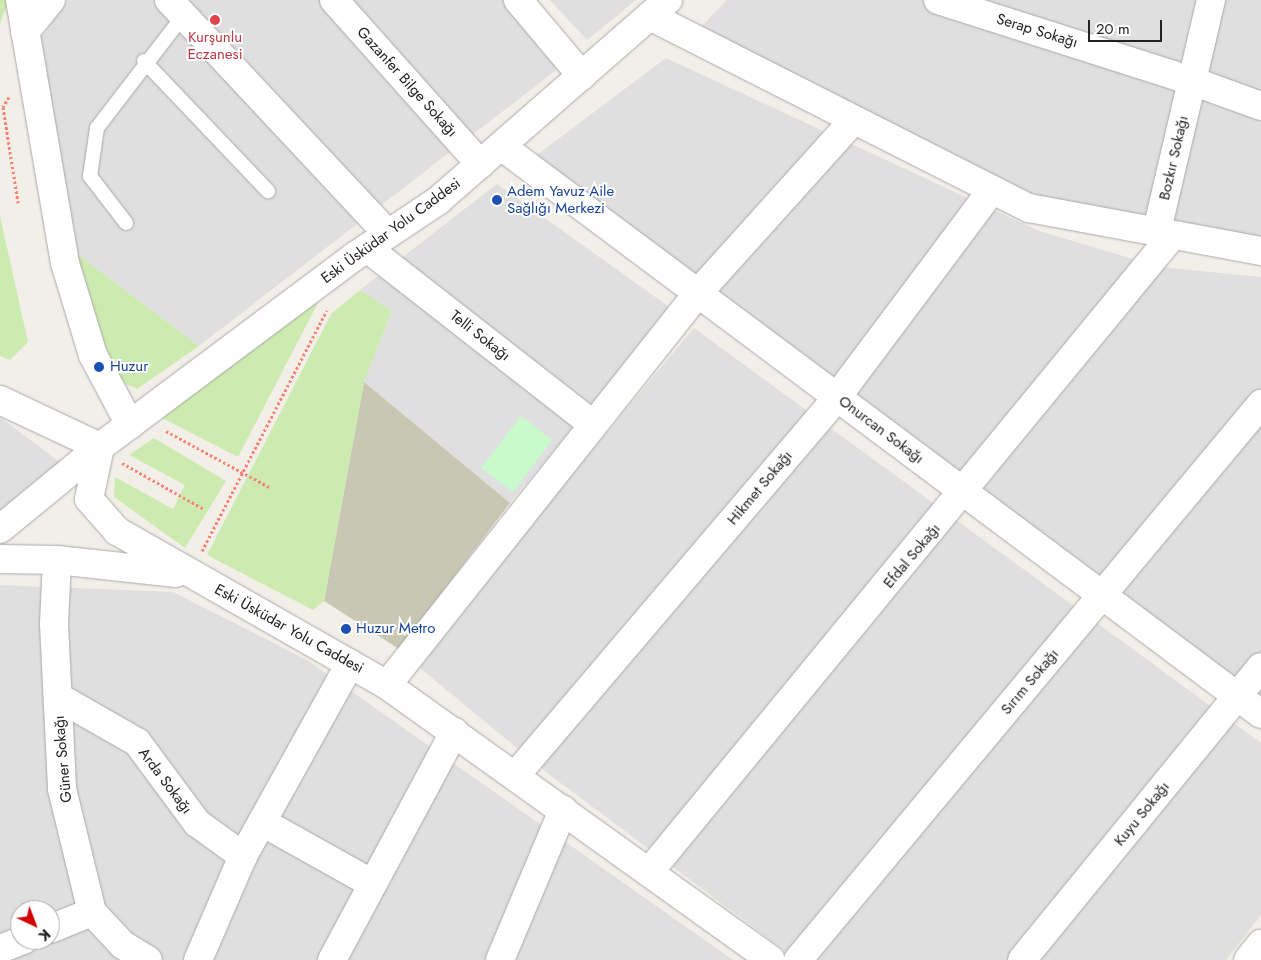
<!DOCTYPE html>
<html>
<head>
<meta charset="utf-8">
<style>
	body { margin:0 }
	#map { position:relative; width:1261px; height:960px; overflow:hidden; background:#f2efe9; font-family:Jost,sans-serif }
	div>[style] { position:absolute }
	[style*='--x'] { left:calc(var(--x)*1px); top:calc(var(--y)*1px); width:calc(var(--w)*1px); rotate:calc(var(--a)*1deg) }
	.residential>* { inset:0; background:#e0dfdf }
	.construction>* { inset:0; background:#c7c7b4 }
	.grass>* { inset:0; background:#cdebb0 }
	.park>* { inset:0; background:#c8facc }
	.path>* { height:3px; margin-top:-1.5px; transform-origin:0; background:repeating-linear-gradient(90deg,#fa8072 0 2.5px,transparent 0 5px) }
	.roads { filter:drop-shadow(0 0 1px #a9a9a9) drop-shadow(0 0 1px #a9a9a9) }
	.service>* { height:14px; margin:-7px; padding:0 7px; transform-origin:7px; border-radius:7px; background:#fff }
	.minor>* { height:28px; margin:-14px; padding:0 14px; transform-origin:14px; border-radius:14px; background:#fff }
	.tertiary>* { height:28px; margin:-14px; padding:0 14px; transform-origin:14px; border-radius:14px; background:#fff }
	.dots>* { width:14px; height:14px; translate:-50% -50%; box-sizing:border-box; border:2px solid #fff; border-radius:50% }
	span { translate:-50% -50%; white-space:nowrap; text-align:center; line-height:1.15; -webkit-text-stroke:4px #fff; paint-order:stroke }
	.street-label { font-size:15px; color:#222 }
	.health-label { font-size:15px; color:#be3a42 }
	.transit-label { font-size:15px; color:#164399 }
	.left { translate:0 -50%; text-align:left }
	.north { position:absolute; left:10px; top:900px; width:50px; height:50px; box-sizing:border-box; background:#fff; border:1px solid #a7a7a7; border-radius:50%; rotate:137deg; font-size:14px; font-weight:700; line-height:20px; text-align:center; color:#222 }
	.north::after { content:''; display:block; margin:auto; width:18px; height:22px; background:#d40000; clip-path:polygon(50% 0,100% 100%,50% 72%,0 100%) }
	.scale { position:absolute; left:1088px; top:20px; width:74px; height:22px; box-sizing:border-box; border:2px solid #222; border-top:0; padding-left:6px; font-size:15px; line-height:18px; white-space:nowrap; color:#222; -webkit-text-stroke:4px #fff; paint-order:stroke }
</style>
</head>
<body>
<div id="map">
	<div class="residential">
		<div style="clip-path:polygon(67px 0,513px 0,568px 61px,199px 346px,68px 247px,33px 50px)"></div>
		<div style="clip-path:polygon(550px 0,636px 0,587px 40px)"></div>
		<div style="clip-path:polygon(727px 0,1261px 0,1261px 246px,1164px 234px,1000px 187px,699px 29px)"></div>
		<div style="clip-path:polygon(666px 58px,1039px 231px,1160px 267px,1261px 277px,1261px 702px,794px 358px,537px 155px)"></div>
		<div style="clip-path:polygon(497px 184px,672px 309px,510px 503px,364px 382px,392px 311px,360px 290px)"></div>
		<div style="clip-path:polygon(694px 328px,1261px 743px,1261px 915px,1226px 960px,797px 960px,546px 772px,414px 663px)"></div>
		<div style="clip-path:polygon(0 417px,62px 464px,0 523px)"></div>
		<div style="clip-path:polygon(evenodd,0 585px,173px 592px,307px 660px,733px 960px,0 960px,0 585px,20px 910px,50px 910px,50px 940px,20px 940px,20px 910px)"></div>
	</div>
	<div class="construction">
		<div style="clip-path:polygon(364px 382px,510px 503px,399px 649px,324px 601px)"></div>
	</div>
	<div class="grass">
		<div style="clip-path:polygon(0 0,9px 0,0 24px)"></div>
		<div style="clip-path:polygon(0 216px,28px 342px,10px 360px,0 356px)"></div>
		<div style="clip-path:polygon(68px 247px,199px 346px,137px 389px,84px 366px)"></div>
		<div style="clip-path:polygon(360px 290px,392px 311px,364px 382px,324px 601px,313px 610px,207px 555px,331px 314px)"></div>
		<div style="clip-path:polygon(322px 295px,238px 457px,162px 418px)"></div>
		<div style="clip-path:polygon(154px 438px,226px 481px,185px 548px,114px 497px,115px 477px,173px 509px,185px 485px,129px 455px)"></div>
	</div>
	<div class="park">
		<div style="clip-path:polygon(521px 416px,552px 440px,513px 492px,481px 468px)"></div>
	</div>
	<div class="path">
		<div style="--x:9;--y:97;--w:12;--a:121"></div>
		<div style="--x:3;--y:107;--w:97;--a:81.1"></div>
		<div style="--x:166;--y:431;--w:117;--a:28.5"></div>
		<div style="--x:122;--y:463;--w:94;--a:29.3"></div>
		<div style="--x:202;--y:551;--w:271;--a:-62.6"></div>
	</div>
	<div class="roads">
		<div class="service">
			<div style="--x:144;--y:61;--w:180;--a:46.4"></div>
			<div style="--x:126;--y:223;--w:59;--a:-127.5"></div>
			<div style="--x:90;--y:176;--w:49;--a:-81.7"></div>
			<div style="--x:97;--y:128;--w:141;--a:-52.5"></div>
		</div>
		<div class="minor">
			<div style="--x:20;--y:0;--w:267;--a:80.3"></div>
			<div style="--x:65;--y:263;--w:96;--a:73.1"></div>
			<div style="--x:93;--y:355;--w:79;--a:62.1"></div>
			<div style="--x:169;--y:0;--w:320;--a:46.9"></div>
			<div style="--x:334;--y:0;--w:220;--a:48.3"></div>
			<div style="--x:518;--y:0;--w:99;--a:49.9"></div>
			<div style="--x:938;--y:0;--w:267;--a:17.7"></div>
			<div style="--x:1192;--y:81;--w:157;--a:103.2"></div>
			<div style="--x:1211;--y:0;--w:83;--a:103.2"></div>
			<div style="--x:1192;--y:81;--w:73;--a:19.9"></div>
			<div style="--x:650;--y:16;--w:425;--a:26.9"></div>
			<div style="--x:1029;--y:208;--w:236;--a:10.5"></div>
			<div style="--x:25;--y:32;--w:41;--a:-50.9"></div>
			<div style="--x:501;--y:146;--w:949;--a:36.77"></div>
			<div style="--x:367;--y:248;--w:286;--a:38"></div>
			<div style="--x:0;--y:400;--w:110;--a:25.2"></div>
			<div style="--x:57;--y:560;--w:64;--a:92.7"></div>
			<div style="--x:54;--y:624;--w:165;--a:87.2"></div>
			<div style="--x:62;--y:789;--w:127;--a:76.3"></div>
			<div style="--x:92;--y:912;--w:45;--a:46.8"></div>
			<div style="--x:123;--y:945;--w:29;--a:31"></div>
			<div style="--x:387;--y:685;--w:500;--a:-51.57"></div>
			<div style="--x:698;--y:293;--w:232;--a:-48"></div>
			<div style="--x:58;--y:697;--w:91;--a:29.7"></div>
			<div style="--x:137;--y:742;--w:101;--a:53.5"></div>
			<div style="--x:197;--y:823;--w:57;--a:35.7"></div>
			<div style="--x:243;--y:856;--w:113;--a:113.4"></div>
			<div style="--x:515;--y:776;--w:497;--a:-49.6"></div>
			<div style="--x:837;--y:397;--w:259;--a:-53.2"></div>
			<div style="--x:262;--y:822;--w:127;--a:29.2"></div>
			<div style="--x:243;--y:856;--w:220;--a:-60.9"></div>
			<div style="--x:649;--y:872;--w:822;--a:-50.58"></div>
			<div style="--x:50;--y:929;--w:45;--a:-22"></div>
			<div style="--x:0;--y:949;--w:25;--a:-21"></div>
			<div style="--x:332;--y:960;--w:259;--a:-61.8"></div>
			<div style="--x:500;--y:960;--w:163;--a:-67.2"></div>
			<div style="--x:798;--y:960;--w:724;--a:-50.21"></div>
			<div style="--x:1022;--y:960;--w:378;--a:-50.8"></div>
			<div style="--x:1248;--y:960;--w:21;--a:-51"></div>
		</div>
		<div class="tertiary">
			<div style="--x:668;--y:0;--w:304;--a:138.9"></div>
			<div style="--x:439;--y:200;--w:101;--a:146.3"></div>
			<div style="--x:355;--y:256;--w:319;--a:143.2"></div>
			<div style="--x:100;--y:447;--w:53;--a:101.9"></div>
			<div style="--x:89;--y:499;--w:43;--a:48.8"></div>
			<div style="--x:117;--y:531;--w:311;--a:29.7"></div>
			<div style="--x:387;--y:685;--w:472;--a:35.6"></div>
			<div style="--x:0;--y:529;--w:129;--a:-39.4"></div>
			<div style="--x:0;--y:559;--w:57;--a:1"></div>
			<div style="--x:57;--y:560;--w:120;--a:6.2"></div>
		</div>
	</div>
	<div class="dots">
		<div style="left:215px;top:20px;background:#e0444e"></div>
		<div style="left:497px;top:200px;background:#1a4fb4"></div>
		<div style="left:99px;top:367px;background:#1a4fb4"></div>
		<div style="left:346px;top:629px;background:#1a4fb4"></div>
	</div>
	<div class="street-label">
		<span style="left:1037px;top:31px;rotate:17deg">Serap Sokağı</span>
		<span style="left:407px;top:82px;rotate:48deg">Gazanfer Bilge Sokağı</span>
		<span style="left:1174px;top:158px;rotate:-77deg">Bozkır Sokağı</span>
		<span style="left:391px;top:231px;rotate:-36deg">Eski Üsküdar Yolu Caddesi</span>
		<span style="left:480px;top:336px;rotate:38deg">Telli Sokağı</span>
		<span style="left:881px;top:430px;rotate:37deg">Onurcan Sokağı</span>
		<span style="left:760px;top:488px;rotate:-50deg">Hikmet Sokağı</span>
		<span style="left:912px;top:556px;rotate:-50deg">Efdal Sokağı</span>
		<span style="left:289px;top:629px;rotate:29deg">Eski Üsküdar Yolu Caddesi</span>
		<span style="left:1030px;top:682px;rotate:-50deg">Sırım Sokağı</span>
		<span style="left:63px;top:759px;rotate:-95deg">Güner Sokağı</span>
		<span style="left:165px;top:781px;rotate:53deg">Arda Sokağı</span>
		<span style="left:1142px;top:814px;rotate:-51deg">Kuyu Sokağı</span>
	</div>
	<div class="health-label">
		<span style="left:215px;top:46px">Kurşunlu<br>Eczanesi</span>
	</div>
	<div class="transit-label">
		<span class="left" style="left:507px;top:200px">Adem Yavuz Aile<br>Sağlığı Merkezi</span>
		<span class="left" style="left:110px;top:367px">Huzur</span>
		<span class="left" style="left:356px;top:629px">Huzur Metro</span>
	</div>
	<div class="north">K</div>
	<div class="scale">20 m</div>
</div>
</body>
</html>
